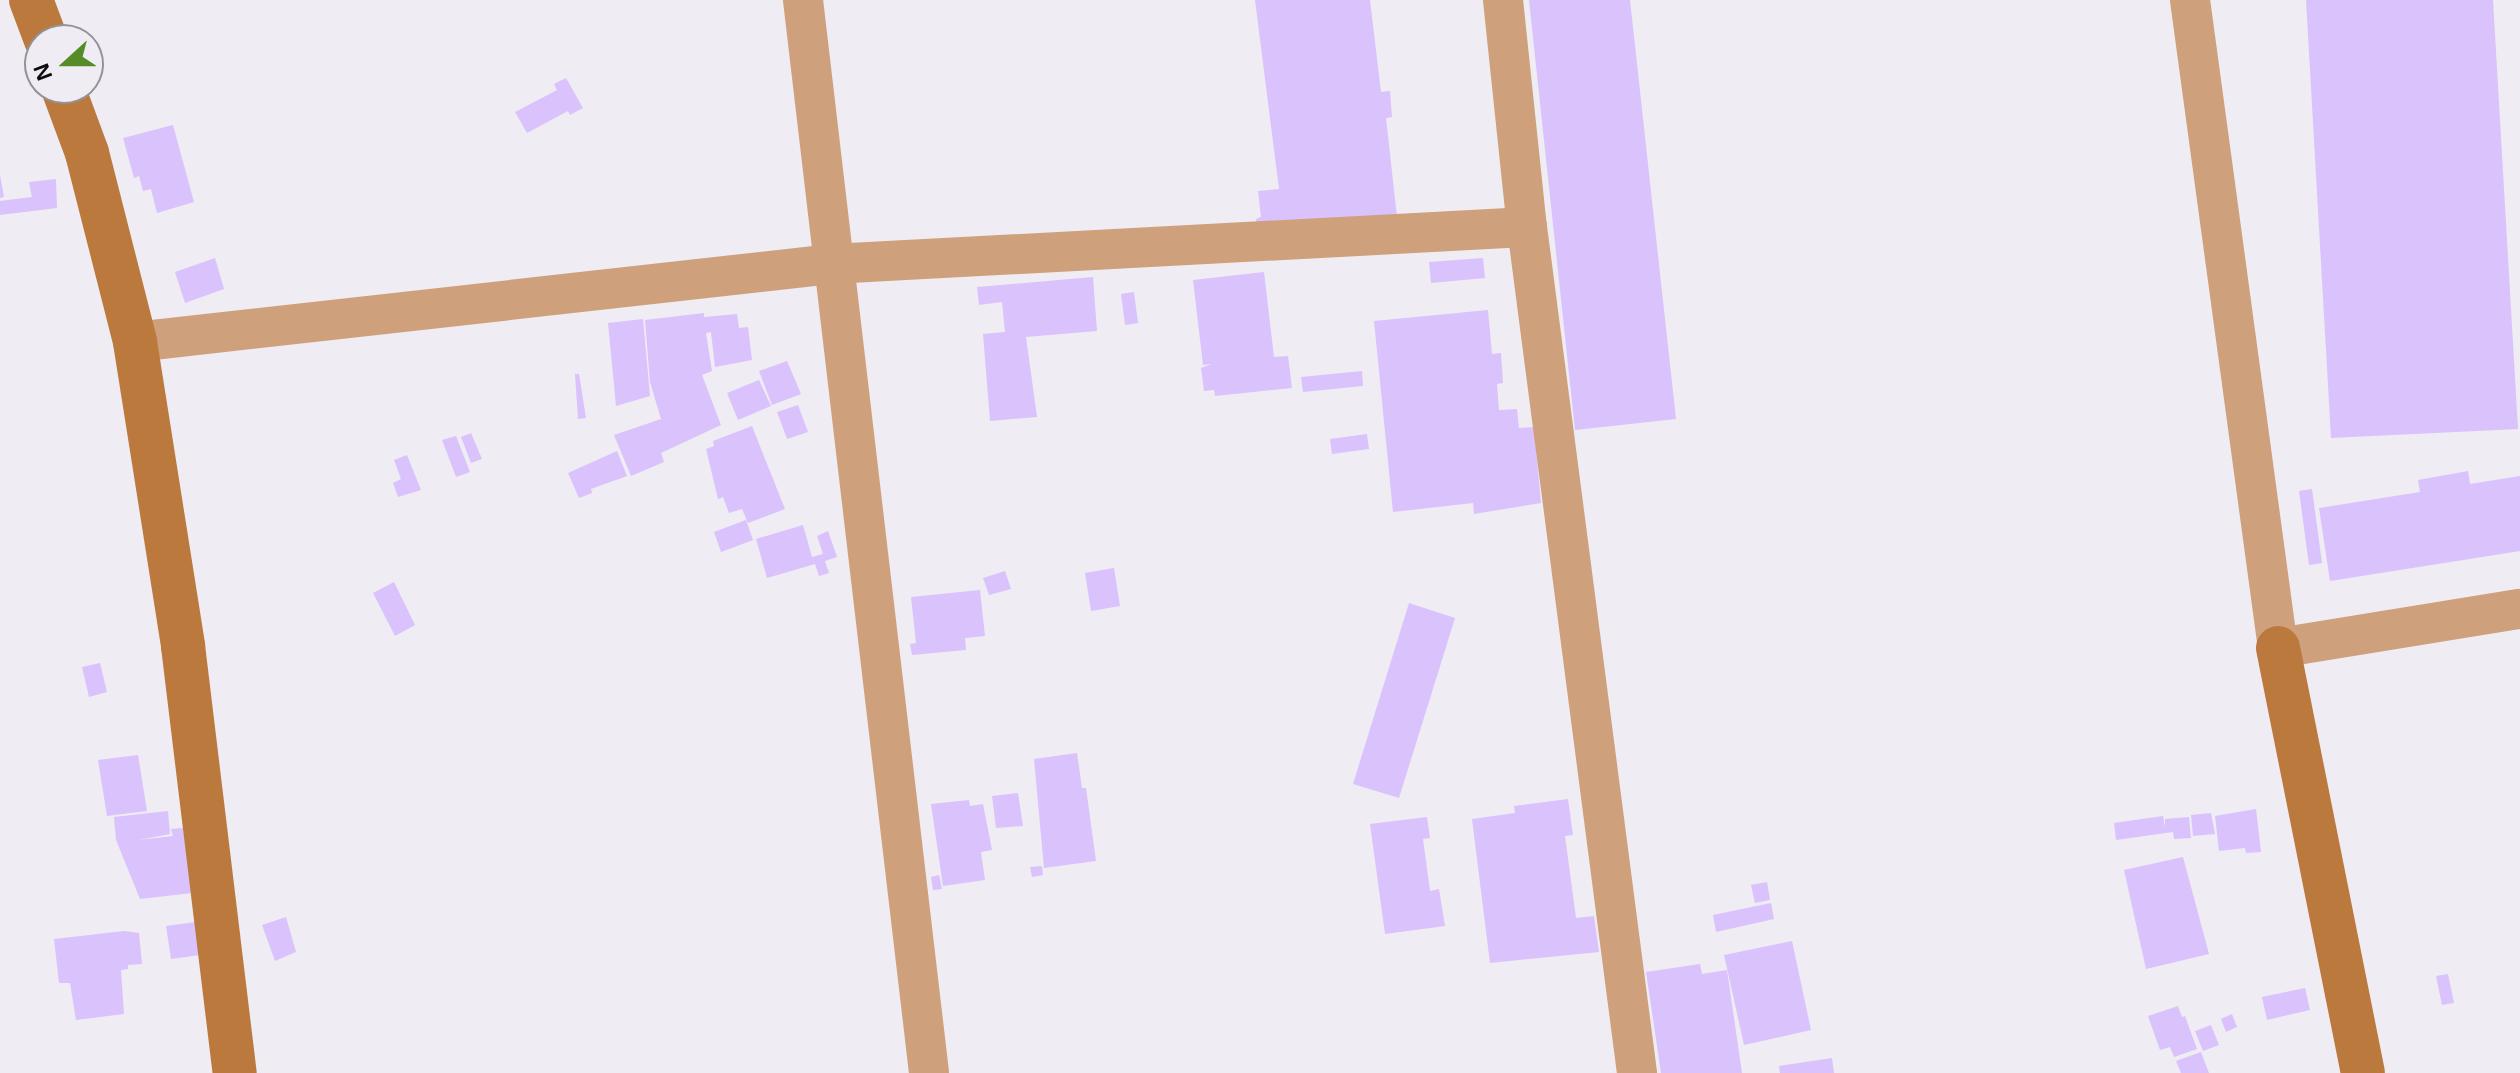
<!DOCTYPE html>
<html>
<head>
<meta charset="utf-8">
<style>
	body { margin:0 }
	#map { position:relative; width:2520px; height:1073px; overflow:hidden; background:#efecf3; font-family:Arial,sans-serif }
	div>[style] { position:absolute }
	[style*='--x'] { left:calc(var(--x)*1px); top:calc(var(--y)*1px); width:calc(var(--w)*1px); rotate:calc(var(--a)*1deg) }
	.building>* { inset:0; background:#dac2fc }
	.street>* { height:40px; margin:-20px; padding:0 20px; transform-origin:20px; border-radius:20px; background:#cea07b }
	.secondary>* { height:44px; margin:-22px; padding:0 22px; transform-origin:22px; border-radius:22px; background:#bb793e }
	span { translate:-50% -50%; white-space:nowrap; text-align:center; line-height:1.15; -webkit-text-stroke:8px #efecf3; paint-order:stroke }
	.north { position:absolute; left:24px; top:24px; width:80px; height:80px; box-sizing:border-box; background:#efecf3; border:2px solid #959297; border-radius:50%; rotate:249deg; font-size:22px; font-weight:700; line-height:32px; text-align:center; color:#0d0c0e }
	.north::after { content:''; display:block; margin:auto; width:28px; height:36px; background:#558c27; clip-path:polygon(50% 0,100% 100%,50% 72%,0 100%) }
</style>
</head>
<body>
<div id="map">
	<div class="building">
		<div style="clip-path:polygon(1255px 0,1370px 0,1381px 92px,1390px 91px,1392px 117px,1386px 118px,1397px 217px,1258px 233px,1256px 219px,1261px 217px,1258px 191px,1279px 189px)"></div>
		<div style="clip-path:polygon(1529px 0,1630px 0,1676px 419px,1575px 430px)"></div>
		<div style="clip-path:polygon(2306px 0,2493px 0,2518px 429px,2331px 438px)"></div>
		<div style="clip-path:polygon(566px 78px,583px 108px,570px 115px,568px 111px,527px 133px,515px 112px,557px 90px,554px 84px)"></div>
		<div style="clip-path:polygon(173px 125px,194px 202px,157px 213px,151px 189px,143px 191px,139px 176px,134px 178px,123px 138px)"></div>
		<div style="clip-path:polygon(0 175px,4px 197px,0 198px)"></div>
		<div style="clip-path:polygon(56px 179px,57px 208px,0 215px,0 201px,32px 197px,29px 182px)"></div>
		<div style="clip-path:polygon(215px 258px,224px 289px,185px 303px,175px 272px)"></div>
		<div style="clip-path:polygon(1483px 258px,1485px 278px,1431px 283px,1429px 262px)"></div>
		<div style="clip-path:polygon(1264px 272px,1274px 357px,1288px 356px,1292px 388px,1215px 396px,1214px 390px,1204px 391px,1201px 368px,1212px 364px,1203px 365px,1193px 280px)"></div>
		<div style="clip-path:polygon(1093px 277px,1097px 331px,1026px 337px,1037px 417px,990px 421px,983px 334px,1005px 332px,1002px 302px,979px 305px,977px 287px)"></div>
		<div style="clip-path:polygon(1134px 292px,1138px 323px,1125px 325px,1121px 294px)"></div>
		<div style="clip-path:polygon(1488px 310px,1492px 354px,1501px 353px,1503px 383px,1497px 384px,1499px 410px,1517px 409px,1519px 428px,1534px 427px,1541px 503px,1474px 514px,1473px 503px,1393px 512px,1374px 321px)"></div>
		<div style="clip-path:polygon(704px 313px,704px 317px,737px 314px,739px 328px,748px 327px,752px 360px,715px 367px,711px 332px,706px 333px,712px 371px,702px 375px,721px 425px,661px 453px,664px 462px,631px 476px,614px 435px,661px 419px,650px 382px,645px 320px)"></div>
		<div style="clip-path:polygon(643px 319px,650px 396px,616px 406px,608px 323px)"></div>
		<div style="clip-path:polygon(787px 361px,801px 394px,772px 405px,759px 371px)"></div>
		<div style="clip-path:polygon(1362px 371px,1363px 386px,1303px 392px,1301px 377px)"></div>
		<div style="clip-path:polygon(575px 374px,579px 374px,586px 418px,578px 419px)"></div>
		<div style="clip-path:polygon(759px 380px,771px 406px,738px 420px,727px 393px)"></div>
		<div style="clip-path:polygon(798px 405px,808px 432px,787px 439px,777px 412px)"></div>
		<div style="clip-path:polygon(752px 426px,785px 509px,748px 523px,742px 509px,729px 513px,723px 497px,718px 499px,706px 449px,714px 446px,713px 441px)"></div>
		<div style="clip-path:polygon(471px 433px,482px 459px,471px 463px,461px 437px)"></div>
		<div style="clip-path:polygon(1367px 434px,1369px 449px,1332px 454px,1330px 439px)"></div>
		<div style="clip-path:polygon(456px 436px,470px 472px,456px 477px,442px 440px)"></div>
		<div style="clip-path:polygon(617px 451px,627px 476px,591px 489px,592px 493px,579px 498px,568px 473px)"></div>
		<div style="clip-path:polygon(407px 455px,421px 490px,398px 497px,393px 483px,401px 479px,394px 460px)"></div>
		<div style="clip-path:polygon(2468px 471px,2470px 484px,2520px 476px,2520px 551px,2330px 581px,2319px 508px,2420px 492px,2418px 480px)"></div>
		<div style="clip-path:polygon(2312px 489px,2322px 563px,2309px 565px,2299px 491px)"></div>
		<div style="clip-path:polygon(746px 520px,753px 540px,721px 552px,714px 532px)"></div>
		<div style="clip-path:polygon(803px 525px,812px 557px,823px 554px,817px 536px,828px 531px,837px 557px,825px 561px,829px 573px,819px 576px,815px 564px,767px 578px,756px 539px)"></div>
		<div style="clip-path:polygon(1114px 568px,1120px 606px,1091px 611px,1085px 573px)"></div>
		<div style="clip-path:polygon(1005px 571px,1011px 589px,989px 595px,983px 578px)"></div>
		<div style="clip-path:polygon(394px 582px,415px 625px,395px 636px,373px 593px)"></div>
		<div style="clip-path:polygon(980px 590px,985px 636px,965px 638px,966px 650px,912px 655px,910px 644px,916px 643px,911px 597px)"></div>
		<div style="clip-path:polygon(1409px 603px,1455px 618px,1399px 798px,1353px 784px)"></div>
		<div style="clip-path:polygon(100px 663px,107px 692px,89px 697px,82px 667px)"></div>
		<div style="clip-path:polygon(1077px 753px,1082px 788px,1086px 788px,1096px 861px,1044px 868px,1034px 759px)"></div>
		<div style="clip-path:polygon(138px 755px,147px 811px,107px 816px,98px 760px)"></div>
		<div style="clip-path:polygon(1018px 793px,1023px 826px,996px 828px,992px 796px)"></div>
		<div style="clip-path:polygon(1568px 799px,1573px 835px,1565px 836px,1576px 918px,1594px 916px,1599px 952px,1490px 963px,1472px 819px,1515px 813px,1514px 806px)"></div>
		<div style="clip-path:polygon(969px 800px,970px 806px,983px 804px,992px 850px,981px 852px,985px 880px,943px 886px,931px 804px)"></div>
		<div style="clip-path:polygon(2256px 809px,2261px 852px,2246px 853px,2245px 848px,2219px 851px,2215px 816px)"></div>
		<div style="clip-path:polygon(168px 811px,170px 834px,139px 840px,173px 836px,171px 829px,183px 828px,192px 893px,140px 899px,116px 840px,114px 817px)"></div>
		<div style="clip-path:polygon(2211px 813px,2215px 834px,2193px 836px,2191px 815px)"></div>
		<div style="clip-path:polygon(2163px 816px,2165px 828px,2165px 819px,2189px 817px,2191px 838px,2174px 839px,2173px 832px,2116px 840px,2114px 823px)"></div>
		<div style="clip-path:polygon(1427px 817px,1430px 838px,1423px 839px,1430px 891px,1439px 889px,1445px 926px,1385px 934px,1370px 824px)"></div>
		<div style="clip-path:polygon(2183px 857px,2209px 954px,2146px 969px,2124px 870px)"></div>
		<div style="clip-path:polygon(1042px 866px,1043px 875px,1032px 877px,1030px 867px)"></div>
		<div style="clip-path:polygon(939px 875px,942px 889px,933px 890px,931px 877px)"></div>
		<div style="clip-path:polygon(1767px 882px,1770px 900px,1755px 903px,1751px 885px)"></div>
		<div style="clip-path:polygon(1771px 903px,1774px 919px,1716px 932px,1713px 915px)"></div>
		<div style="clip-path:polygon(286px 917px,296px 952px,275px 961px,262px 925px)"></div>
		<div style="clip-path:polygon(196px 922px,201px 955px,171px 959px,166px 926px)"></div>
		<div style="clip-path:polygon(124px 931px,139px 933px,142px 964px,128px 965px,128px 969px,121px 970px,124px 1014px,76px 1020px,70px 983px,59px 983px,54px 939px)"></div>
		<div style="clip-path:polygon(1792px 941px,1811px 1030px,1744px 1045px,1724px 955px)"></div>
		<div style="clip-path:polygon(1700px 964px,1702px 974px,1727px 970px,1742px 1073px,1661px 1073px,1646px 972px)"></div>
		<div style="clip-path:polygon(2448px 974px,2454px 1003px,2442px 1005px,2436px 976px)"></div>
		<div style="clip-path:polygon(2305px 988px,2310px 1010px,2267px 1020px,2262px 997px)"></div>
		<div style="clip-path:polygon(2178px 1006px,2182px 1017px,2185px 1016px,2197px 1049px,2174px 1057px,2170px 1047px,2160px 1050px,2148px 1016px)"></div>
		<div style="clip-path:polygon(2232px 1014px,2237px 1027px,2226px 1032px,2221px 1019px)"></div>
		<div style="clip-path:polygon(2211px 1025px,2219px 1045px,2203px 1051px,2195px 1031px)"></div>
		<div style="clip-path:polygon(2201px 1052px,2209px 1073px,2181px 1073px,2176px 1061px)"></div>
		<div style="clip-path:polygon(1832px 1058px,1834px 1073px,1780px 1073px,1779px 1066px)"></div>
	</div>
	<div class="street">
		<div style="--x:803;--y:0;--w:1080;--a:83.3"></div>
		<div style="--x:1503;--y:0;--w:228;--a:84"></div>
		<div style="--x:1527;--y:227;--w:853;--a:82.59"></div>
		<div style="--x:2190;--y:0;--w:654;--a:82.27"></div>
		<div style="--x:2278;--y:648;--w:245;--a:-9.2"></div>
		<div style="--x:135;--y:342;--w:700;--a:-6.39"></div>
		<div style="--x:831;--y:264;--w:697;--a:-3.04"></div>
	</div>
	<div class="secondary">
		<div style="--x:31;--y:0;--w:43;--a:69.4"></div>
		<div style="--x:63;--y:88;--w:69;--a:69.7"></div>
		<div style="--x:87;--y:153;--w:195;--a:75.7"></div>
		<div style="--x:135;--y:342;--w:308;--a:81"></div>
		<div style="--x:183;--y:646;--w:430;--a:83.1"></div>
		<div style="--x:2278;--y:648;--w:433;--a:78.7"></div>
	</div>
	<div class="north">N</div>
</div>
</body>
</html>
